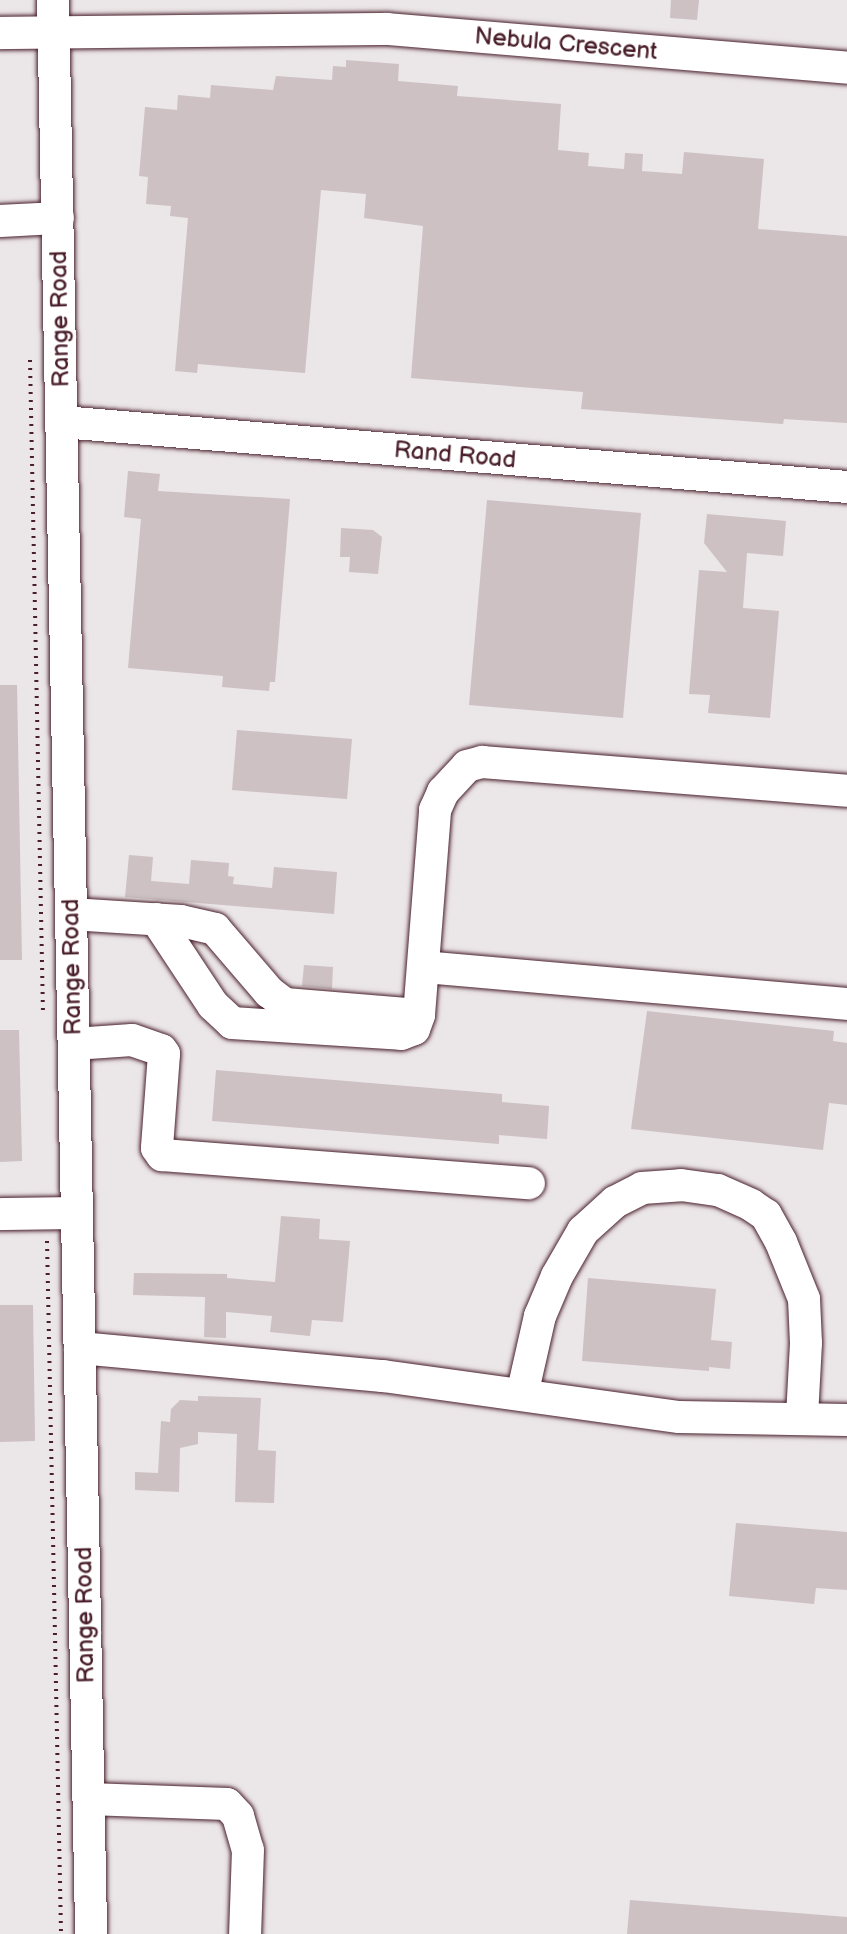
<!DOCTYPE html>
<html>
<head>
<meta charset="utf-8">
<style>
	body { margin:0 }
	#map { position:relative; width:847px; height:1934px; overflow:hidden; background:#f8f6f7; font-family:"Balsamiq Sans",sans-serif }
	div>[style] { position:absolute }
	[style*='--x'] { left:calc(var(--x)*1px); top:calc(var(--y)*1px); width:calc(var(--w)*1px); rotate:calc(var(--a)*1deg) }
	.built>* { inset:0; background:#ebe6e8 }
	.building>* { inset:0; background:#cdc1c4 }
	.path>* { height:4px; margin-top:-2px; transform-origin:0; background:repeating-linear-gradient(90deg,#4a1f2b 0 2px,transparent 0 8px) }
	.roads { filter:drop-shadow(0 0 2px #4a1f2b) drop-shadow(0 0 2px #4a1f2b) }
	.minor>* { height:32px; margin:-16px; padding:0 16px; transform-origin:16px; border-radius:16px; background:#fff }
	span { translate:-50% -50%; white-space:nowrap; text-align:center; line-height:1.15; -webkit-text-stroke:6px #fff; paint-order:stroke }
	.street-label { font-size:24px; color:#4a1f2b }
</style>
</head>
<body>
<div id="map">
	<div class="built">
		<div style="clip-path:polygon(0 0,847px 0,847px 1934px,0 1934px)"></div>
	</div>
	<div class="building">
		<div style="clip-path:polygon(671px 0,699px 0,697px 20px,670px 18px)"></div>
		<div style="clip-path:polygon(346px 60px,399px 64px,398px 81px,458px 86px,457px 96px,561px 104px,558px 150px,589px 153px,588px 166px,624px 169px,625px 153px,643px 154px,642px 171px,682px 174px,684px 152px,764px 159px,758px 229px,847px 236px,847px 423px,784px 419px,783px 424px,581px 409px,583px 392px,411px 378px,423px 226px,364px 218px,366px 194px,321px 190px,305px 373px,198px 364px,197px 373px,175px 371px,188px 218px,170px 216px,171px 206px,146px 204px,148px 177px,139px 176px,145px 107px,177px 110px,178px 95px,210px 98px,211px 85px,273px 90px,276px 76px,332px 80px,333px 66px,346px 67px)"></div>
		<div style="clip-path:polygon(128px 471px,160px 474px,158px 491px,290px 499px,275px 682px,270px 682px,269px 691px,222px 687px,223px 676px,128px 668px,141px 519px,124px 517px)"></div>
		<div style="clip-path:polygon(487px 500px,641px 513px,623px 718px,469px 705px)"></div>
		<div style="clip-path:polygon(707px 514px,786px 521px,783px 556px,747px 553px,743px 608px,779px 611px,770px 718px,708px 713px,710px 695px,689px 694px,699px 570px,727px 572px,704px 543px)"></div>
		<div style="clip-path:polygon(341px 528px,373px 530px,382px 537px,378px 574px,349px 572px,350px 557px,340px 557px)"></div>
		<div style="clip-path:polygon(0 685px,17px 685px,22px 960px,0 960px)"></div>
		<div style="clip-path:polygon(237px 730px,352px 739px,347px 799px,232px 790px)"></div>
		<div style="clip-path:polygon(129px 855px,153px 857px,151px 881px,189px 884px,191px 860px,229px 863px,228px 876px,234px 877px,233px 884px,272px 888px,274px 867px,337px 872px,334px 914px,125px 897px)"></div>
		<div style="clip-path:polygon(304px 965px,333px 967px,332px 989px,302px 986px)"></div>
		<div style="clip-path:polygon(647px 1011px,834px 1031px,833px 1041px,847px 1043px,847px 1105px,829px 1103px,823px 1150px,631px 1129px)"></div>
		<div style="clip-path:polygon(0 1030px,19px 1030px,22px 1161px,0 1162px)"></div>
		<div style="clip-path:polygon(216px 1070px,502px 1094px,502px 1102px,549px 1106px,547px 1139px,499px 1135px,499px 1144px,212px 1121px)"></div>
		<div style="clip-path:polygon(281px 1216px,320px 1219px,319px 1239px,350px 1241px,343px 1322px,312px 1320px,310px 1336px,270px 1332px,272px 1316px,226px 1312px,226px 1338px,204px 1337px,205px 1297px,133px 1295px,134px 1273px,227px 1274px,227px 1278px,275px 1282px)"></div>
		<div style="clip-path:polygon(588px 1278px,716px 1289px,711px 1340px,732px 1342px,730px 1369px,709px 1367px,709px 1371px,582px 1361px)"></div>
		<div style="clip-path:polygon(0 1305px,33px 1305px,35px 1441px,0 1442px)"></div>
		<div style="clip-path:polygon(198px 1396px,261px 1398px,258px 1450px,276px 1451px,274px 1503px,235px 1502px,237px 1434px,198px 1432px,198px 1444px,180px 1448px,179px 1492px,135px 1490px,135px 1472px,158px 1473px,161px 1421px,170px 1422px,171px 1409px,180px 1400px,198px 1401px)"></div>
		<div style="clip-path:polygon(736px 1523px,847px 1532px,847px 1590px,816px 1588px,814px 1604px,729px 1596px)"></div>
		<div style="clip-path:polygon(630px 1900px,847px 1917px,847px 1934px,627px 1934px)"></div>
	</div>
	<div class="path">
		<div style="--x:30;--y:360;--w:651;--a:88.86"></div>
		<div style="--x:47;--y:1241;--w:693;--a:88.84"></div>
	</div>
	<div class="roads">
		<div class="minor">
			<div style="--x:53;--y:0;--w:1934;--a:88.87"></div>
			<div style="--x:0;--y:33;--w:387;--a:-0.6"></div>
			<div style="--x:387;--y:29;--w:462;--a:4.8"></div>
			<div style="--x:0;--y:221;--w:58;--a:-3"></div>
			<div style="--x:62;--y:422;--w:788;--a:4.73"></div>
			<div style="--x:71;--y:914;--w:110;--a:3.6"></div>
			<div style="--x:181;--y:921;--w:35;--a:13"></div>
			<div style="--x:215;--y:929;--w:83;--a:49.4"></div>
			<div style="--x:269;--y:992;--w:20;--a:37"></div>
			<div style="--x:285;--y:1004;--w:134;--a:4.7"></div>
			<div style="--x:156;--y:919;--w:103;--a:56.5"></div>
			<div style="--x:213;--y:1005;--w:26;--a:43"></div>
			<div style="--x:232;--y:1023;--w:169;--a:3.7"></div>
			<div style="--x:401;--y:1034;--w:14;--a:-21"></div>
			<div style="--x:414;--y:1029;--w:15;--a:-70"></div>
			<div style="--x:419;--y:1015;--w:206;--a:-85.5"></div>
			<div style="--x:435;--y:810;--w:20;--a:-66"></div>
			<div style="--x:443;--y:792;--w:35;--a:-47"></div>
			<div style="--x:467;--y:766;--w:16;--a:-15"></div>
			<div style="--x:482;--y:762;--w:366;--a:4.5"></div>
			<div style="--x:424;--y:967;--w:425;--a:5"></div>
			<div style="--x:74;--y:1044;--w:58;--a:-3.9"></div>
			<div style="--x:132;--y:1040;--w:31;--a:19"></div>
			<div style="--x:161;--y:1050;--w:5;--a:53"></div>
			<div style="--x:164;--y:1054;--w:94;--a:94.3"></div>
			<div style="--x:157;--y:1148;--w:9;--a:54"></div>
			<div style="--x:162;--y:1155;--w:368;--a:4.4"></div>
			<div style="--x:0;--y:1214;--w:77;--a:-0.7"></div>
			<div style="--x:80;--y:1348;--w:304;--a:5.3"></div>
			<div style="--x:383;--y:1376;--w:299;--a:7.9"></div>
			<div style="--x:679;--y:1417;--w:168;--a:1"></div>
			<div style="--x:522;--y:1395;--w:81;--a:-77.2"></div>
			<div style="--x:540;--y:1316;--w:43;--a:-67"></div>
			<div style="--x:557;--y:1276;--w:52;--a:-60"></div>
			<div style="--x:583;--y:1231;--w:43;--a:-42.2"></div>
			<div style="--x:615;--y:1202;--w:30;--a:-27"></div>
			<div style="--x:642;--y:1188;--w:39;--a:-4"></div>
			<div style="--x:681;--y:1185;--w:37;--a:8"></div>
			<div style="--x:718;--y:1190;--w:36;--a:24"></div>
			<div style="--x:751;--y:1205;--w:18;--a:34"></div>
			<div style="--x:766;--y:1215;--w:31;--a:61"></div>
			<div style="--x:781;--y:1242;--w:61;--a:68"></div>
			<div style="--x:804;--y:1299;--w:44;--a:87.4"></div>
			<div style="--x:806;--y:1343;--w:75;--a:93.1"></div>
			<div style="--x:89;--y:1799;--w:138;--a:2.1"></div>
			<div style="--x:227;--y:1804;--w:16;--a:47"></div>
			<div style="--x:238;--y:1816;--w:35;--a:74"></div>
			<div style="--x:248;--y:1850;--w:84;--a:92"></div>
		</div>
	</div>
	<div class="street-label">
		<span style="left:566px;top:44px;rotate:5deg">Nebula Crescent</span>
		<span style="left:60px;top:319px;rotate:-91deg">Range Road</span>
		<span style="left:455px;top:455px;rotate:5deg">Rand Road</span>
		<span style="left:72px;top:967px;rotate:-91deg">Range Road</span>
		<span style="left:85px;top:1615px;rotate:-91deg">Range Road</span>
	</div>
</div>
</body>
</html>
